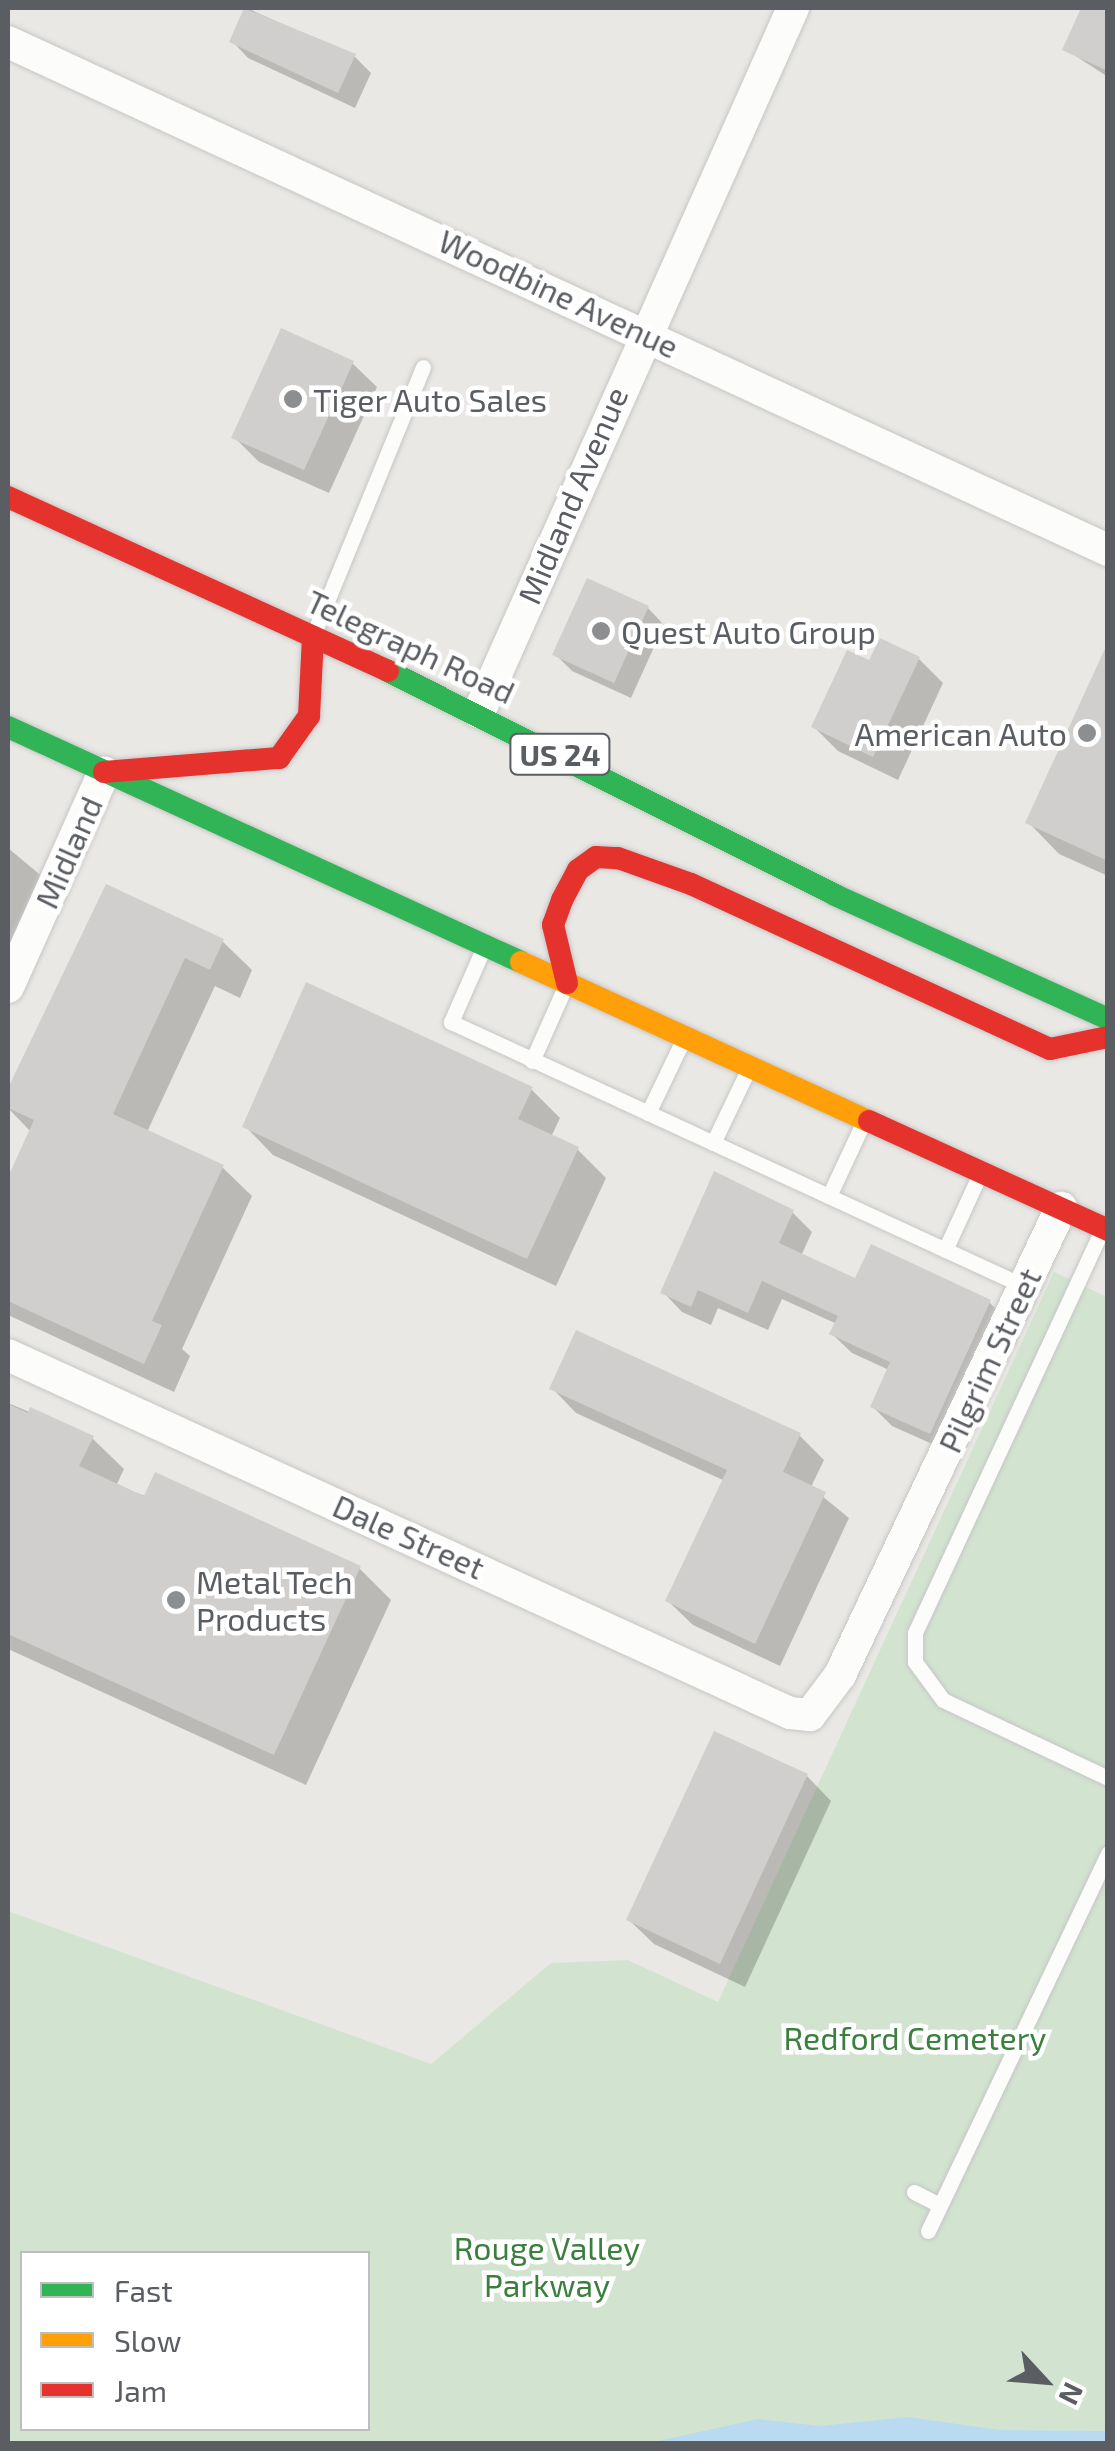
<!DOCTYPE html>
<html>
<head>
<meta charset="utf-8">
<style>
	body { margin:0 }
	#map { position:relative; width:1115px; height:2451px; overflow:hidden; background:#e9e8e4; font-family:"Exo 2",sans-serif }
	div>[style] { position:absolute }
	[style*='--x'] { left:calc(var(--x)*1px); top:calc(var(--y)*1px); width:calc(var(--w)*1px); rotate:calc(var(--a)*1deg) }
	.green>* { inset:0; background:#d2e4d0 }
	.water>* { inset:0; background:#badaf1 }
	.shadow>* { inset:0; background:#0003 }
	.building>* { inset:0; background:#d0cfcd }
	.roads { filter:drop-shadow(0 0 2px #c6c6c6) drop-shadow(0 0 2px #c6c6c6) }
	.lane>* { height:15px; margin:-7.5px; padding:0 7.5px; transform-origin:7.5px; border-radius:7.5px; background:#fcfcfb }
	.street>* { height:32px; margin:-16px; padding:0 16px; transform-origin:16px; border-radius:16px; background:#fcfcfb }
	.fast>* { height:22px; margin:-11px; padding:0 11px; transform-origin:11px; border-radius:11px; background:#30b455 }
	.slow>* { height:22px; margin:-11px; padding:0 11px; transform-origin:11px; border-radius:11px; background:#ff9f0a }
	.jam>* { height:22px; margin:-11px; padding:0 11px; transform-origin:11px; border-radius:11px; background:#e5322d }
	.dots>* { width:28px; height:28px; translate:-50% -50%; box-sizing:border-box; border:5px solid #fff; border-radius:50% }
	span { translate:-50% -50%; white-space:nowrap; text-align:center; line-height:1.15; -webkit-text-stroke:9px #fff; paint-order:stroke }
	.shield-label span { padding:2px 8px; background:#fff; border:2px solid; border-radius:8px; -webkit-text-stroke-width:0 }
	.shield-label { font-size:30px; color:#5a5d61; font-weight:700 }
	.street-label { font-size:32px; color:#5a5d61 }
	.poi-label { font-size:32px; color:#5a5d61 }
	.left { translate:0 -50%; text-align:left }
	.right { translate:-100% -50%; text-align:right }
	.park-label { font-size:32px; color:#3b7f3f }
	.frame { position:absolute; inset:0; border:10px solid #5a5d61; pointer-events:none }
	.legend { position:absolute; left:20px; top:2251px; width:350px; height:180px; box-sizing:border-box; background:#fff; border:2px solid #bdbec0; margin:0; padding:12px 18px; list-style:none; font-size:30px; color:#5a5d61 }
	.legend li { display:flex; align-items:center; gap:20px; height:50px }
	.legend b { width:50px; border:2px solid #bdbec0 }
	.north { position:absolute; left:995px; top:2331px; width:100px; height:100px; -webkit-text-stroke:8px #fff; paint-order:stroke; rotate:116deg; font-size:28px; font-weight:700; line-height:40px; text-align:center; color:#5a5d61 }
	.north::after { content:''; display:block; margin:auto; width:35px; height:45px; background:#5a5d61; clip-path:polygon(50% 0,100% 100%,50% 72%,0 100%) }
</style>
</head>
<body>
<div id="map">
	<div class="green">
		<div style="clip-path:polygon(evenodd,1054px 1272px,1107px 1297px,1107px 2443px,8px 2443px,8px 1911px,431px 2064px,551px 1963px,628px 1960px,718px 2002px,1054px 1272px,22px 2254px,368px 2254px,368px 2428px,22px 2428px,22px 2254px)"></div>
	</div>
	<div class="water">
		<div style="clip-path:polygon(908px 2417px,1000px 2430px,1107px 2431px,1107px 2443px,649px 2443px,758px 2419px,820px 2426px)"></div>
	</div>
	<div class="shadow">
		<div style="clip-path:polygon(247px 8px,354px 56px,371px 73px,355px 108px,248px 58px,232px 41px)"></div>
		<div style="clip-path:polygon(1084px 8px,1108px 8px,1108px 77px,1065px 49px)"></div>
		<div style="clip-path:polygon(352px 363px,377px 387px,329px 493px,259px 462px,234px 437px)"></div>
		<div style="clip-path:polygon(648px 608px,664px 625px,631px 698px,572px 671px,555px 654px)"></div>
		<div style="clip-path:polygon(1108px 648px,1108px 876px,1059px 854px,1028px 822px)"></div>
		<div style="clip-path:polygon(919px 659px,943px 683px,898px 780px,838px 751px,814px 727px,871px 663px)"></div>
		<div style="clip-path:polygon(8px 848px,44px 878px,8px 955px)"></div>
		<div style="clip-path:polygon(107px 887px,222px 941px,252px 970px,240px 998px,215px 986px,147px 1132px,222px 1167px,252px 1196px,182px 1349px,190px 1356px,174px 1392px,8px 1315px,8px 1183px,31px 1132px,8px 1108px,8px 1095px)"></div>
		<div style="clip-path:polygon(531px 1089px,560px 1118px,551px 1137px,577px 1149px,606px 1178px,556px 1286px,273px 1155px,245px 1126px)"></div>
		<div style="clip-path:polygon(792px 1212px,812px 1232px,801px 1256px,857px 1282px,989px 1302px,1009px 1322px,950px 1452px,892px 1426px,873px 1407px,889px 1370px,852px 1353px,832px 1334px,837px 1324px,782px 1299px,768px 1330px,718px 1308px,711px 1325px,682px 1312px,663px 1292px)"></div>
		<div style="clip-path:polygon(552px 1388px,799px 1435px,824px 1460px,811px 1487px,849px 1518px,780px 1666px,693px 1625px,668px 1601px,725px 1481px,576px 1413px)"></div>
		<div style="clip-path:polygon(8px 1403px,92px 1438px,124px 1469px,116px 1486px,359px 1568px,391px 1600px,306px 1785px,8px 1649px)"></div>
		<div style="clip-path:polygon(807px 1776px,831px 1801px,745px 1987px,654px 1944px,629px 1920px)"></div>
	</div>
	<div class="building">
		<div style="clip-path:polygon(244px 8px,356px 54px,338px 93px,229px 42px)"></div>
		<div style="clip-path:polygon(1081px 8px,1108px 8px,1108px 71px,1062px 50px)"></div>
		<div style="clip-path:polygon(281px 328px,354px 361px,304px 470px,231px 438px)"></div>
		<div style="clip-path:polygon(587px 578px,649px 606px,614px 683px,552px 655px)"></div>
		<div style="clip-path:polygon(880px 638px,920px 657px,873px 757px,811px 727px,847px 650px,869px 660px)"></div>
		<div style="clip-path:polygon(1108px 642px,1108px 861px,1025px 823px)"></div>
		<div style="clip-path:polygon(106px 884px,224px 939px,210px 970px,185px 958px,113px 1114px,224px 1165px,152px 1321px,162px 1325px,144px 1364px,8px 1301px,8px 1177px,34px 1120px,8px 1108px,8px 1088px)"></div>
		<div style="clip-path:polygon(306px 982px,533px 1087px,518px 1119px,579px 1147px,527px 1259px,242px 1127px)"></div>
		<div style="clip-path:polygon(714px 1171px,794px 1210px,779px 1243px,855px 1278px,871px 1244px,991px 1300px,930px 1434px,870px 1407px,890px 1362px,829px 1334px,838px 1316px,762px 1281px,748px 1313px,698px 1290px,691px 1307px,660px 1293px)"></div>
		<div style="clip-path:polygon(576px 1330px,801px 1433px,783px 1472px,826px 1492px,755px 1644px,665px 1601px,727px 1470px,549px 1389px)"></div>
		<div style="clip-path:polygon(8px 1404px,28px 1413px,30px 1407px,94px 1436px,79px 1466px,144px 1496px,155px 1472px,361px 1566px,274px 1755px,8px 1634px)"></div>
		<div style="clip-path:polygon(714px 1731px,808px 1774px,720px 1964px,626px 1920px)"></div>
	</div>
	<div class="roads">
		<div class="lane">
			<div style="--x:316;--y:628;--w:282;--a:-67.7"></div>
			<div style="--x:483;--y:949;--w:80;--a:113.7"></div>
			<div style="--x:451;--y:1022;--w:631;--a:24.74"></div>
			<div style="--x:532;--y:1061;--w:81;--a:-66"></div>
			<div style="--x:648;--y:1113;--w:81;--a:-64.4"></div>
			<div style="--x:713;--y:1143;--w:81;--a:-64.4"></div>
			<div style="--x:829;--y:1196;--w:81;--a:-65"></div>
			<div style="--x:1101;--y:1232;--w:442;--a:114.9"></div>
			<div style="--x:915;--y:1633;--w:29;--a:90"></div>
			<div style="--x:915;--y:1662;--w:47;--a:53.6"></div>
			<div style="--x:943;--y:1700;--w:183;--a:25.3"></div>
			<div style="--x:945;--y:1250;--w:81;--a:-65.3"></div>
			<div style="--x:914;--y:2192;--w:29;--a:27"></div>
			<div style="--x:928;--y:2231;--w:419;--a:-64.5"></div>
		</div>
		<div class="street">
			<div style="--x:8;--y:42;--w:1212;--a:24.79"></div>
			<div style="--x:479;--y:712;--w:771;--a:-65.96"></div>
			<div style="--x:8;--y:987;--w:235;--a:-65.9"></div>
			<div style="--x:8;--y:1355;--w:860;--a:24.6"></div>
			<div style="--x:790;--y:1713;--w:20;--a:6"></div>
			<div style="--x:810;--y:1715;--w:50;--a:-53.1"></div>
			<div style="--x:840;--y:1675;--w:517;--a:-64.67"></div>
		</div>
		<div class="fast">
			<div style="--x:388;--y:671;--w:500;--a:26.6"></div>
			<div style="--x:835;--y:895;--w:300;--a:24.4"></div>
			<div style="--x:8;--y:727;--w:564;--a:24.61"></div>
		</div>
		<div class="slow">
			<div style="--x:521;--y:962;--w:383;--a:24.6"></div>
		</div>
		<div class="jam">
			<div style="--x:8;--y:497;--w:418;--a:24.6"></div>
			<div style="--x:104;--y:772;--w:176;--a:-4.6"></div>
			<div style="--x:279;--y:758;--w:52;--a:-54.5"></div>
			<div style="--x:309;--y:716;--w:79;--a:-87.1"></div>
			<div style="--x:567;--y:983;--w:60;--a:-103.6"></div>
			<div style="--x:553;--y:925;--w:27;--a:-70"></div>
			<div style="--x:562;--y:900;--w:34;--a:-62"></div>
			<div style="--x:578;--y:870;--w:22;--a:-36"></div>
			<div style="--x:596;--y:857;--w:22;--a:3"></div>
			<div style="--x:618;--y:858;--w:77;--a:19.6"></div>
			<div style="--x:691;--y:884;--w:395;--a:24.7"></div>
			<div style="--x:1050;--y:1049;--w:59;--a:-11.7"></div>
			<div style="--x:869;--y:1121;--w:263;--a:24.5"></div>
		</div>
	</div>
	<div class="dots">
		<div style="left:293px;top:399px;background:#8c8e8f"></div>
		<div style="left:601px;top:631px;background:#8c8e8f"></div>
		<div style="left:1087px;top:733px;background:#8c8e8f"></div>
		<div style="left:176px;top:1600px;background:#8c8e8f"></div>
	</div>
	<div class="shield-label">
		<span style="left:560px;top:754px">US 24</span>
	</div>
	<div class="street-label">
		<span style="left:559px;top:293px;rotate:25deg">Woodbine Avenue</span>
		<span style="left:572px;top:495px;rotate:-67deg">Midland Avenue</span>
		<span style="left:411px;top:646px;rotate:25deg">Telegraph Road</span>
		<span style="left:68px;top:852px;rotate:-66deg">Midland</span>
		<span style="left:989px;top:1360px;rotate:-65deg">Pilgrim Street</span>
		<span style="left:409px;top:1536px;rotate:24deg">Dale Street</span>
	</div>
	<div class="poi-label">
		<span class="left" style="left:313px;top:399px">Tiger Auto Sales</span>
		<span class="left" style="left:621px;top:631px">Quest Auto Group</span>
		<span class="right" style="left:1067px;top:733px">American Auto</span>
		<span class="left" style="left:196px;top:1600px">Metal Tech<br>Products</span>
	</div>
	<div class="park-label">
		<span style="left:915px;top:2037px">Redford Cemetery</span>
		<span style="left:547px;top:2266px">Rouge Valley<br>Parkway</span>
	</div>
	<div class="frame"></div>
	<ul class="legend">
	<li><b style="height:12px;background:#30b455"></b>Fast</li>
	<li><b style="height:12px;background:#ff9f0a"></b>Slow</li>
	<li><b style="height:12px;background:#e5322d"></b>Jam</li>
	</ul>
	<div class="north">N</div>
</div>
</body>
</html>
